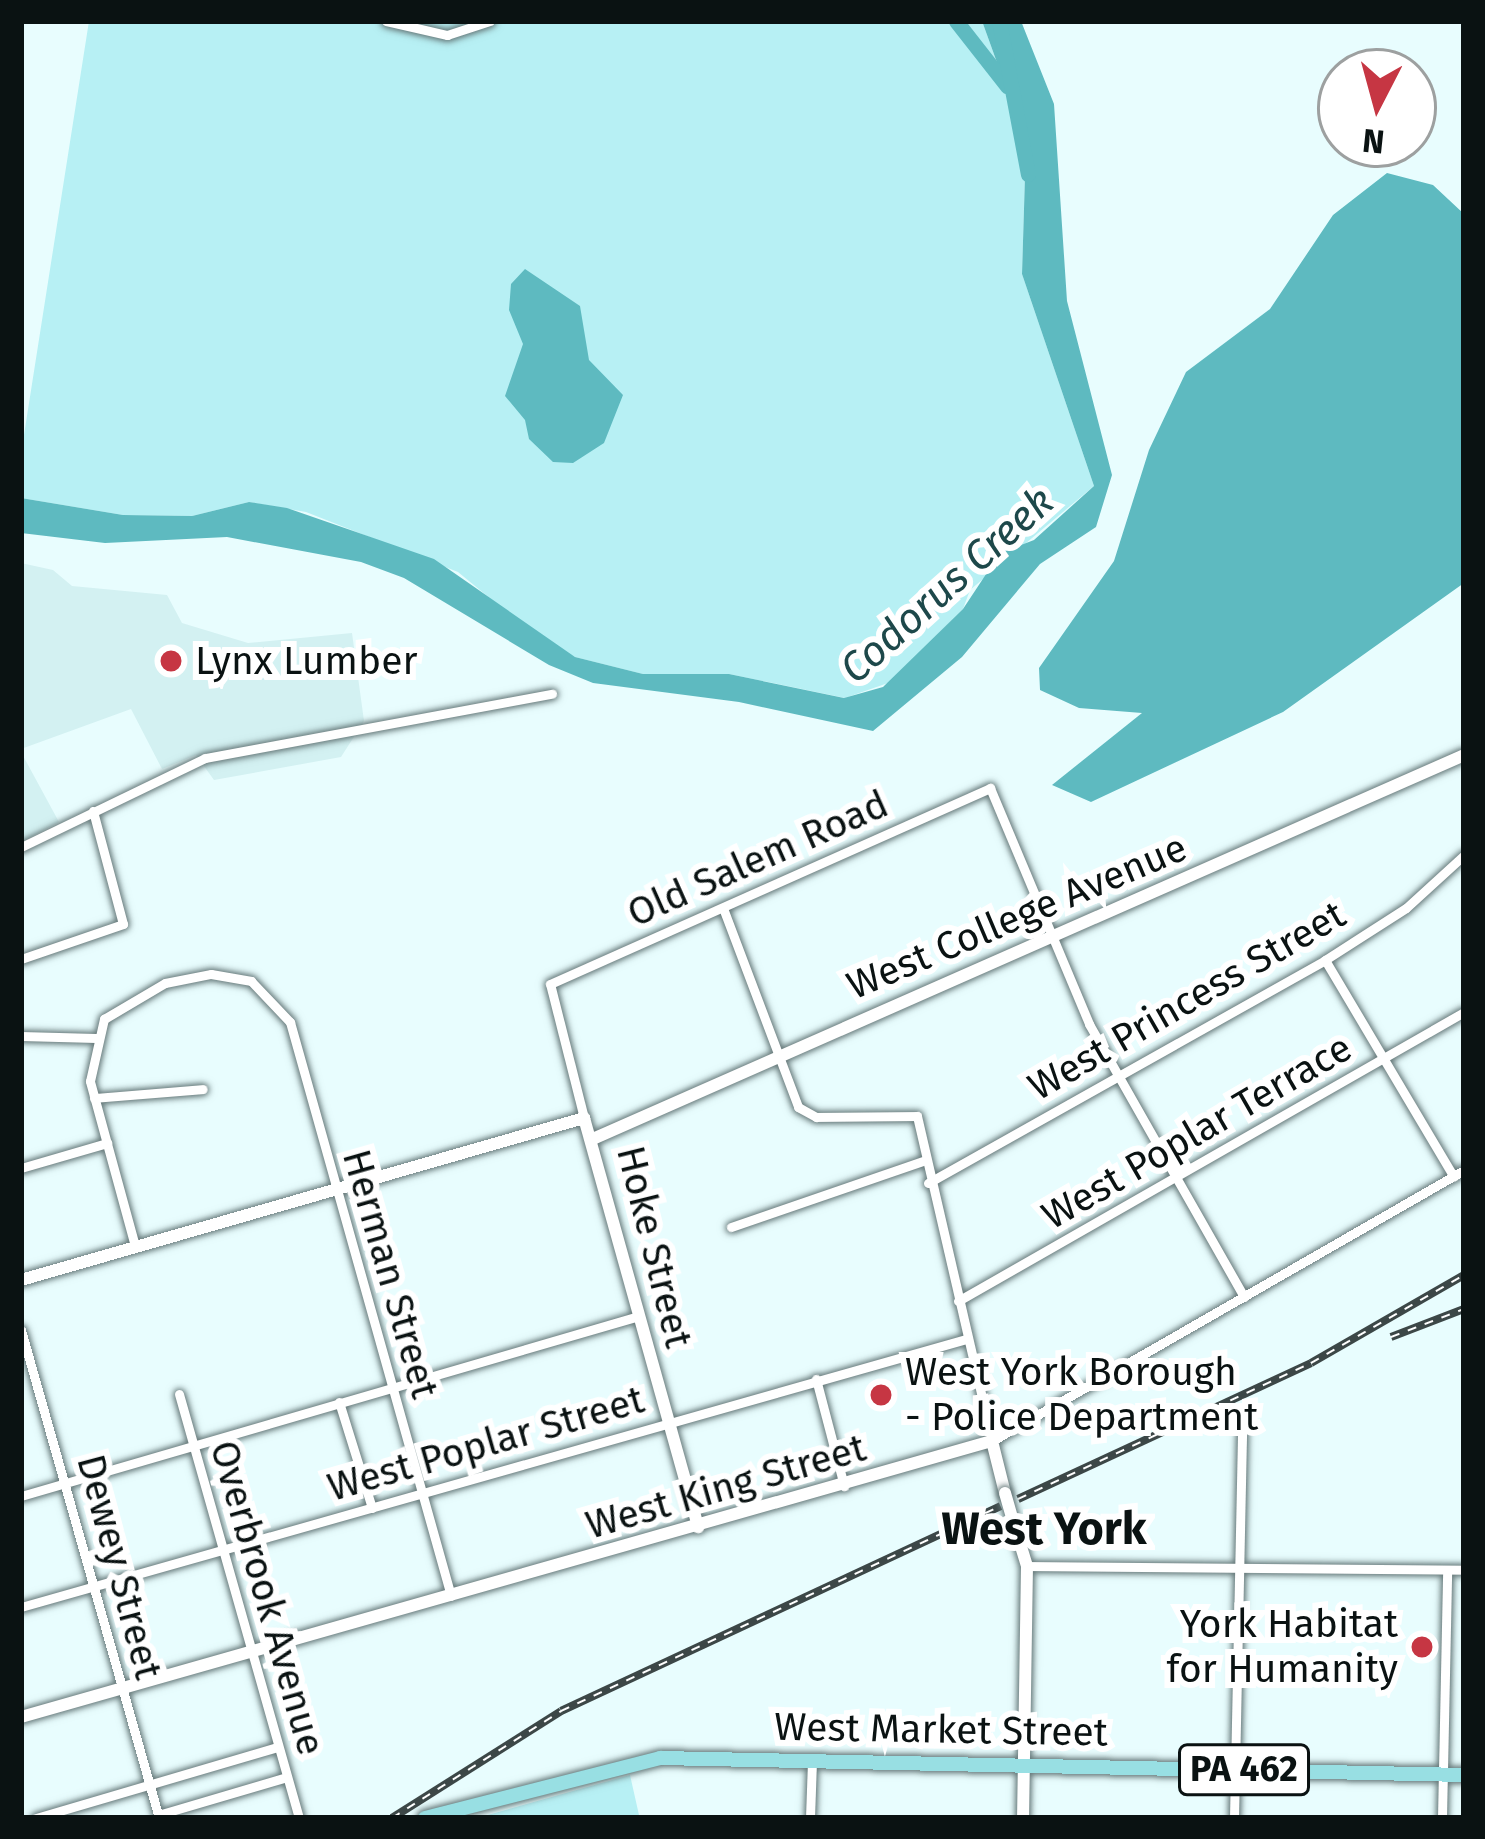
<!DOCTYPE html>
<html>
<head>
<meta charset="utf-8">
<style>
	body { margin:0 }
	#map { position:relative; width:1485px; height:1839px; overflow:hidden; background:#e8fdfe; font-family:"Fira Sans",sans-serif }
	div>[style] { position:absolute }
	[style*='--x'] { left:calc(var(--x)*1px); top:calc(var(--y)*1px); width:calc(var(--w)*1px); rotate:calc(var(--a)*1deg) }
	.built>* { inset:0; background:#d3f1f2 }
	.green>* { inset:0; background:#b7f0f4 }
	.water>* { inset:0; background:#5ebac0 }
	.river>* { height:15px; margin:-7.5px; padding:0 7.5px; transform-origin:7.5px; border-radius:7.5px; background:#5ebac0 }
	.roads { filter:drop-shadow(0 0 3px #66797a) drop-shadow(0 0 3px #66797a) }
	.street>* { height:9px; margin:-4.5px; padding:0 4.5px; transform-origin:4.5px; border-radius:4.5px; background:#fff }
	.secondary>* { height:12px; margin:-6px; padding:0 6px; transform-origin:6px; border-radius:6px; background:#fff }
	.primary>* { height:14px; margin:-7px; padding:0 7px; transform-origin:7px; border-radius:7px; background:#98dfe3 }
	.rail>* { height:8px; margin-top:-4px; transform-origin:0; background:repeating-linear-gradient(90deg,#fff 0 9px,#3c4747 0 18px); box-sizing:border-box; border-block:3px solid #3c4747 }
	.bridges { filter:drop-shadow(0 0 3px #66797a) drop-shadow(0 0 3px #66797a) }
	.secondary-bridge>* { height:12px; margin:-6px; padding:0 6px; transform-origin:6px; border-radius:6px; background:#fff }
	.dots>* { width:33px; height:33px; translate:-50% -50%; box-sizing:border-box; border:6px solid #fff; border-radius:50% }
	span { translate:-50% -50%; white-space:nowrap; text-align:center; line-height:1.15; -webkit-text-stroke:12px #fff; paint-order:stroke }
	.shield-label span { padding:3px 9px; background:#fff; border:3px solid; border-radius:9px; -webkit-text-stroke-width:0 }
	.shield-label { font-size:36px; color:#0a1212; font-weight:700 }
	.poi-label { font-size:39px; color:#0a1212 }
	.left { translate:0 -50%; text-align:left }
	.right { translate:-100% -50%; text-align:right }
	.street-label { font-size:39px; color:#0a1212 }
	.water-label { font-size:42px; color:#1d484a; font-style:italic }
	.quarter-label { font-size:45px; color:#0a1212; font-weight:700 }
	.frame { position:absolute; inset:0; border:24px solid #0a1212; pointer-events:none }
	.north { position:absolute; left:1317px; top:48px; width:120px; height:120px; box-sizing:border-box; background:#fff; border:3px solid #9da0a0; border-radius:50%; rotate:186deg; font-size:33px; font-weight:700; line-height:48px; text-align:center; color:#0a1212 }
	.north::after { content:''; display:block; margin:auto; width:42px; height:54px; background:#c63643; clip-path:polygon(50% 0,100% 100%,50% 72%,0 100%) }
</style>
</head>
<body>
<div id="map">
	<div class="built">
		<div style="clip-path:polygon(21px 563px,53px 570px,72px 586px,167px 595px,182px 623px,248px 643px,352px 633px,364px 721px,341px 757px,214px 780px,196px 755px,162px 769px,131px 709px,21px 749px)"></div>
		<div style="clip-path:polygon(21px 752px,59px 822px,21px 842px)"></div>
	</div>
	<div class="green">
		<div style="clip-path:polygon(89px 21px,982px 21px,1026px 143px,1022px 274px,1094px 486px,970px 590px,963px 609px,888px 683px,845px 698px,729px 674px,643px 674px,575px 657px,543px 642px,458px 572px,306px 512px,249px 502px,192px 516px,123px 515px,21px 498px,21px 454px)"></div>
		<div style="clip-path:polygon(630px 1775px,639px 1815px,677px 1818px,477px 1818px)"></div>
	</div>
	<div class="water">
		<div style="clip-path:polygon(982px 21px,1021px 21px,1054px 104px,1067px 301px,1112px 475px,1096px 527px,1040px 564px,962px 657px,873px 731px,739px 702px,593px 683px,549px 665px,404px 578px,361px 562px,227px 537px,105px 543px,21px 533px,21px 498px,123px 515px,192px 516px,249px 502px,287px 508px,434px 559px,575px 657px,643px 674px,729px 674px,844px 698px,883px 687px,963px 609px,1000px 553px,1034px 540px,1094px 486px,1022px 274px,1026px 143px)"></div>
		<div style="clip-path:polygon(1387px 173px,1433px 185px,1464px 214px,1464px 583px,1283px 712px,1091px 802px,1052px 785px,1142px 713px,1079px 708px,1040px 690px,1039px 668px,1114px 561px,1149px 450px,1186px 372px,1270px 309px,1333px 215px)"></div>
		<div style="clip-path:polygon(525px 269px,580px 306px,589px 360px,623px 395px,604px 443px,573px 463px,553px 462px,529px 439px,525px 420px,505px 396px,523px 344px,509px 310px,511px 284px)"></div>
	</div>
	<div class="river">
		<div style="--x:956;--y:21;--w:83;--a:51.9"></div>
		<div style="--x:999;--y:21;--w:156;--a:79.3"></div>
	</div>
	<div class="roads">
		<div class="street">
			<div style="--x:386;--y:21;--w:63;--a:12.9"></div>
			<div style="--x:447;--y:35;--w:45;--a:-18"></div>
			<div style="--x:21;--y:847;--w:204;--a:-25.8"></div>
			<div style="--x:205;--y:758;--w:353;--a:-10.5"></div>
			<div style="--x:723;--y:908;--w:213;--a:69.3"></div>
			<div style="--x:798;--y:1107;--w:21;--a:29"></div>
			<div style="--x:816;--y:1117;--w:101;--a:-0.6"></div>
			<div style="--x:917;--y:1116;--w:334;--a:77"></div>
			<div style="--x:992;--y:1441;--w:544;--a:-29.86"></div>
			<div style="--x:21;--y:959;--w:108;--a:-18.9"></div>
			<div style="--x:123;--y:924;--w:117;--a:-104.9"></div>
			<div style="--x:1325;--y:960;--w:252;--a:59.3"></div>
			<div style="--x:21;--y:1036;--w:75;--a:1.5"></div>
			<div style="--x:94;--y:1098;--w:109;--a:-4.7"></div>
			<div style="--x:584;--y:1118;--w:138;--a:-104.2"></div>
			<div style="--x:550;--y:984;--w:482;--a:-24"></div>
			<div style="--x:990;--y:788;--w:256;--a:67.2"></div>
			<div style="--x:1089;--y:1024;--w:314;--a:60.4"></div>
			<div style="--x:21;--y:1168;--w:90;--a:-16.2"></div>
			<div style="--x:928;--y:1183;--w:455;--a:-29.3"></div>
			<div style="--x:1325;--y:960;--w:96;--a:-32.7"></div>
			<div style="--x:1406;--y:908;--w:79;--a:-42.4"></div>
			<div style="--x:731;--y:1227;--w:203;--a:-19"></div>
			<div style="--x:135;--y:1246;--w:171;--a:-105.3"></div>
			<div style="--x:90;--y:1081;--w:64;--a:-77.3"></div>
			<div style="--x:104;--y:1019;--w:71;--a:-30.5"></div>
			<div style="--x:165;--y:983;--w:47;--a:-11.1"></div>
			<div style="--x:211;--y:974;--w:41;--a:9.9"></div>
			<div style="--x:251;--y:981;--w:57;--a:46.4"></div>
			<div style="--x:290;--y:1022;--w:596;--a:74.33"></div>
			<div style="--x:958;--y:1301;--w:583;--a:-29.73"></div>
			<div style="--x:21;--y:1330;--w:507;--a:74.21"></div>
			<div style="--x:816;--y:1379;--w:111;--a:75.3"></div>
			<div style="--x:179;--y:1394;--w:441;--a:74.2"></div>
			<div style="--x:339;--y:1402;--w:111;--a:72.7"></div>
			<div style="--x:21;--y:1496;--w:644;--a:-16.24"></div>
			<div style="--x:1027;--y:1566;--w:437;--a:0.5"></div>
			<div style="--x:21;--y:1607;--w:982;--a:-15.83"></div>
			<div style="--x:158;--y:1815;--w:134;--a:-16.4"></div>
			<div style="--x:36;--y:1818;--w:252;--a:-16.4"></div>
			<div style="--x:810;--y:1818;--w:58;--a:-88"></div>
			<div style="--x:1234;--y:1818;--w:390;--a:-88.8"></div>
			<div style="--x:1442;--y:1818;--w:248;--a:-88.8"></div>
		</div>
		<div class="secondary">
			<div style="--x:595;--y:1138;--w:950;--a:-23.78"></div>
			<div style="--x:21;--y:1280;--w:586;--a:-16.05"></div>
			<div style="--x:584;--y:1118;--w:425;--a:74.4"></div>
			<div style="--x:1015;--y:1527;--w:41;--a:72.9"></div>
			<div style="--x:1027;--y:1566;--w:252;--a:90.9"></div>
			<div style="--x:21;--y:1717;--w:1009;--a:-15.87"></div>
			<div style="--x:992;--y:1441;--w:54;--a:76"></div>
		</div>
		<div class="primary">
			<div style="--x:425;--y:1818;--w:243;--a:-14.3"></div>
			<div style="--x:660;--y:1758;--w:804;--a:1.21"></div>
		</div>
	</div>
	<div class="rail">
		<div style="--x:1391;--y:1337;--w:78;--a:-21"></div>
		<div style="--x:1018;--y:1499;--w:323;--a:-24.9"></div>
		<div style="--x:1311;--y:1363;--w:177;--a:-29.9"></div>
		<div style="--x:392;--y:1818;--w:200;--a:-32.3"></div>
		<div style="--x:561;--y:1711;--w:485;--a:-25"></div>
	</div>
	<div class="bridges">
		<div class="secondary-bridge">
			<div style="--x:1005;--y:1493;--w:35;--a:74"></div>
		</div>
	</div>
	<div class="dots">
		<div style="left:171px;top:661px;background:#c63643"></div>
		<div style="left:881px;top:1395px;background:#c63643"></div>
		<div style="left:1422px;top:1647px;background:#c63643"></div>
	</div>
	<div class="shield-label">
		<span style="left:1244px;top:1770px">PA 462</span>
	</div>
	<div class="poi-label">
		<span class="left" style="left:195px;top:661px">Lynx Lumber</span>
		<span class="left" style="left:905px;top:1395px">West York Borough<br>- Police Department</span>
		<span class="right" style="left:1398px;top:1647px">York Habitat<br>for Humanity</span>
	</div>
	<div class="street-label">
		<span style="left:758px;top:859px;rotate:-24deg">Old Salem Road</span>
		<span style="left:1017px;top:917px;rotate:-23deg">West College Avenue</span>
		<span style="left:1187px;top:1001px;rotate:-30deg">West Princess Street</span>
		<span style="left:1197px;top:1132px;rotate:-30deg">West Poplar Terrace</span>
		<span style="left:654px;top:1247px;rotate:76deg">Hoke Street</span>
		<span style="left:390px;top:1274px;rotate:74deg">Herman Street</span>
		<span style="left:486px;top:1444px;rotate:-16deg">West Poplar Street</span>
		<span style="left:726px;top:1487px;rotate:-16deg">West King Street</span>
		<span style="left:119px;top:1567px;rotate:75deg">Dewey Street</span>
		<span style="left:267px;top:1598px;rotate:74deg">Overbrook Avenue</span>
		<span style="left:941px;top:1730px;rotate:1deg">West Market Street</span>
	</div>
	<div class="water-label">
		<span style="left:947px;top:585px;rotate:-42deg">Codorus Creek</span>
	</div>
	<div class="quarter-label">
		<span style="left:1044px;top:1530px">West York</span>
	</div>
	<div class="frame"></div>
	<div class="north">N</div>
</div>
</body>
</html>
